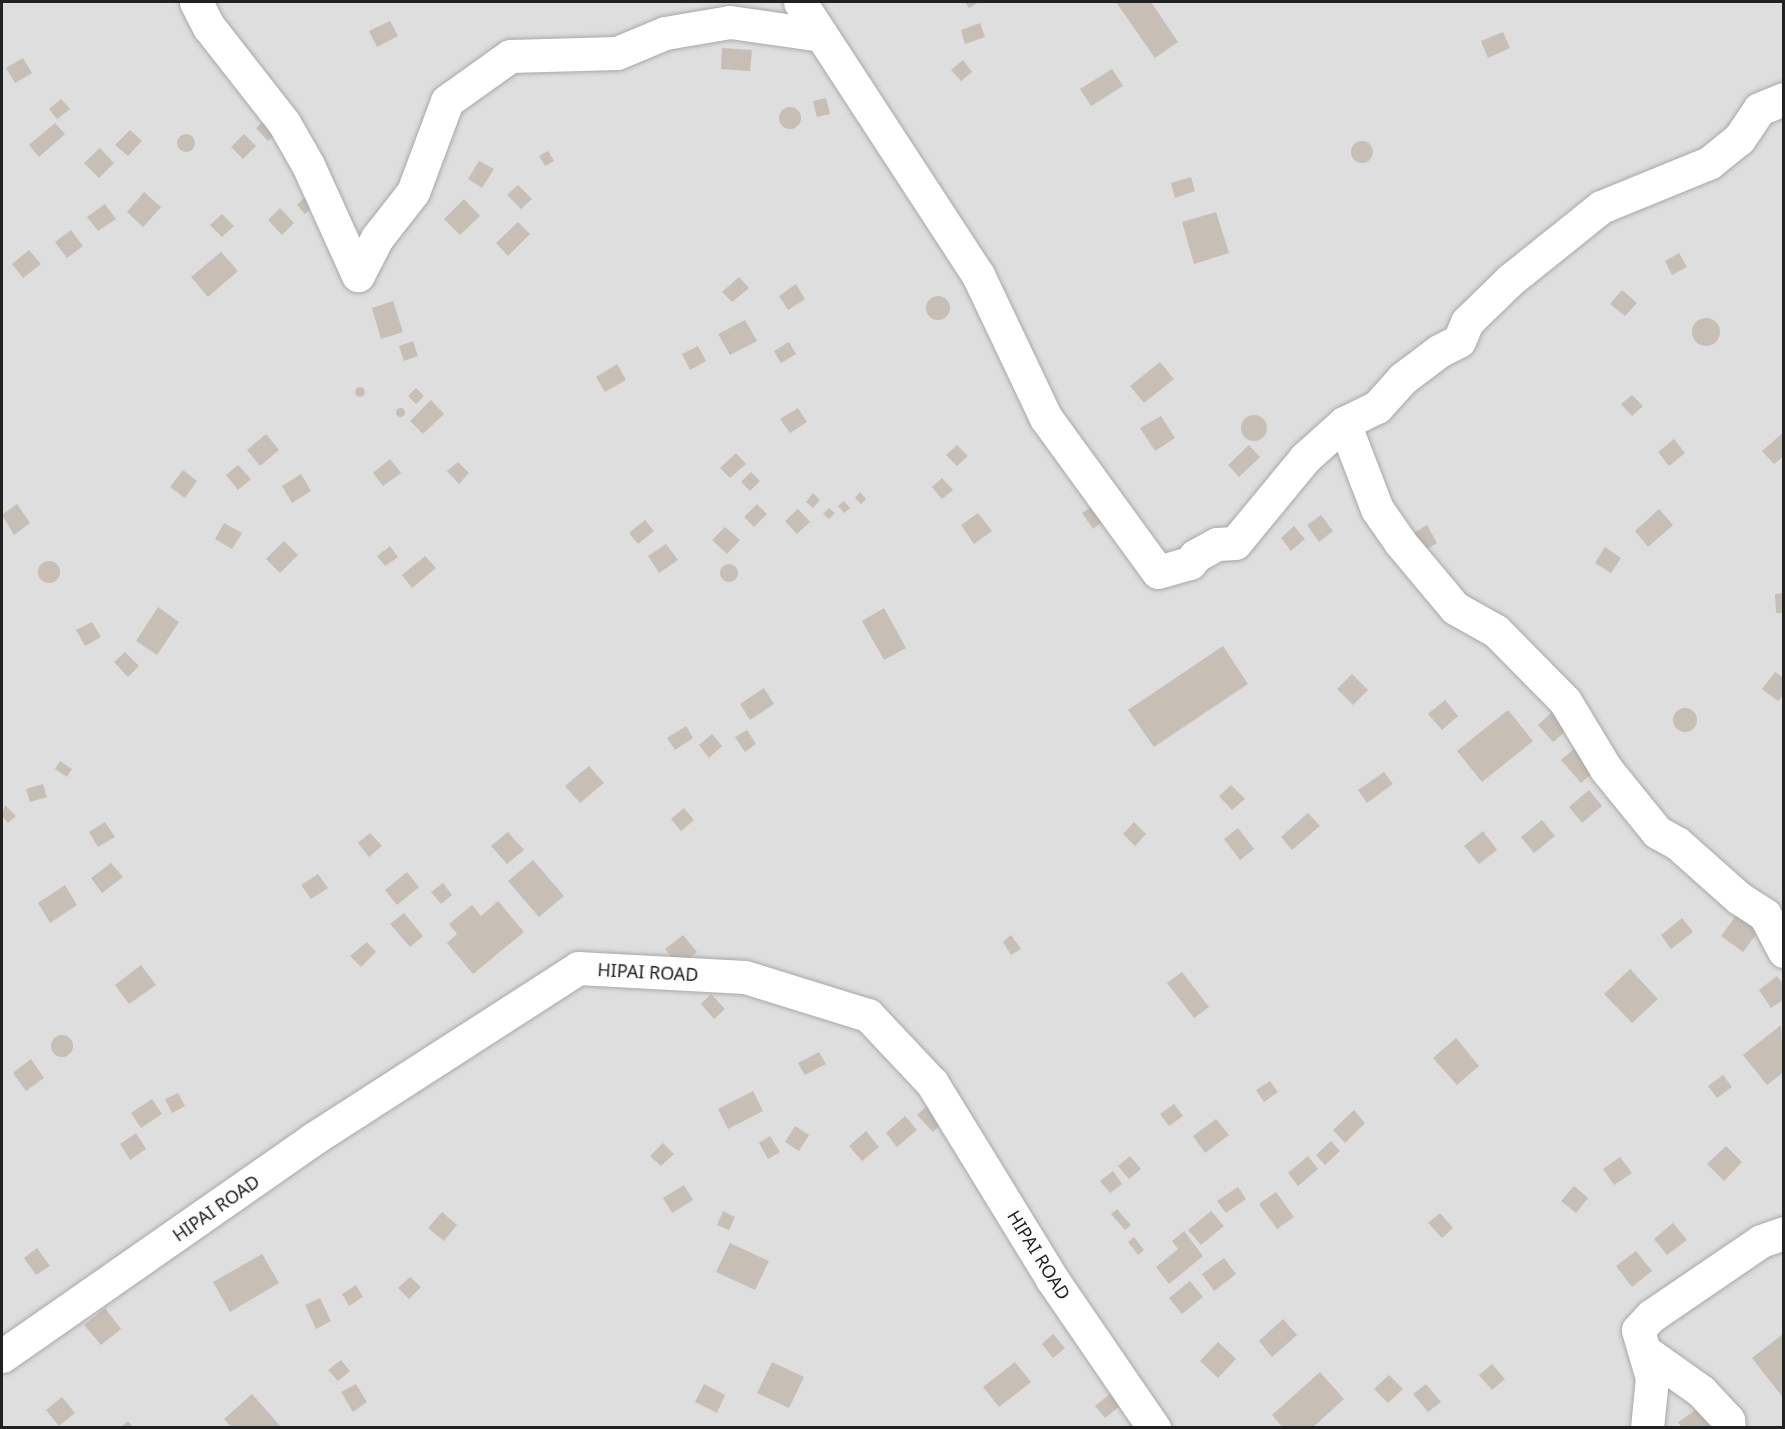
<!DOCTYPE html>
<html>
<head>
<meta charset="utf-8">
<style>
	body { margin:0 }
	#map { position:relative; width:1785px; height:1429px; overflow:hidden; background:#f2eee7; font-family:"Noto Sans",sans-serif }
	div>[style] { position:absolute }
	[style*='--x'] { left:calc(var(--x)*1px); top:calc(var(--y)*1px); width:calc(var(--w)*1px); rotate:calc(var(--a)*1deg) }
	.residential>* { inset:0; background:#dfdede }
	.building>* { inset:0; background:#c7beb6 }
	.round { border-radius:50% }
	.roads { filter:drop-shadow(0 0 2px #a8a8a8) drop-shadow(0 0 2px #a8a8a8) }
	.street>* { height:33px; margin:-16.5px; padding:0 16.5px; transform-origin:16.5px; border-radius:16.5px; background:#fff }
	span { translate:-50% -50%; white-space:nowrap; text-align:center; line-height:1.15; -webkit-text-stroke:4.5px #fff; paint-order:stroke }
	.street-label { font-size:18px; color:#212121 }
	.frame { position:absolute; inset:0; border:3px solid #212121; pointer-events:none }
</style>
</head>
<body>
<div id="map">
	<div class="residential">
		<div style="clip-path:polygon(2px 2px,1783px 2px,1783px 1427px,2px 1427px)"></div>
	</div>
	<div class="building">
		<div style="clip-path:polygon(965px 2px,979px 2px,969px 8px)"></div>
		<div style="clip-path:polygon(1116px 2px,1151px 2px,1178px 42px,1155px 58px)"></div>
		<div style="clip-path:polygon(390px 21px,398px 36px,377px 47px,369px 31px)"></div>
		<div style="clip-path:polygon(980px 23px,985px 37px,965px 44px,961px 30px)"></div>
		<div style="clip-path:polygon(1503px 32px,1510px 48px,1488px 58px,1481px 41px)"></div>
		<div style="clip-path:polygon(722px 48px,752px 50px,750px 71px,721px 69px)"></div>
		<div style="clip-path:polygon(23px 58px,32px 73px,15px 83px,6px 68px)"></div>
		<div style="clip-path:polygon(963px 60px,972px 72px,961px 81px,951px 70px)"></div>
		<div style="clip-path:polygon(1112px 69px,1123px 86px,1091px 106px,1080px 89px)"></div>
		<div style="clip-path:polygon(826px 98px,830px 114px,817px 117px,813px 101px)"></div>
		<div style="clip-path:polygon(61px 99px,70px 109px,57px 119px,49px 109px)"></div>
		<div class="round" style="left:779px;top:107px;width:22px;height:22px"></div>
		<div style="clip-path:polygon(265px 119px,278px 132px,268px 141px,256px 128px)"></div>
		<div style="clip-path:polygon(55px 123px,65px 134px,39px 157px,29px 145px)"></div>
		<div style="clip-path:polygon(130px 130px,142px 141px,128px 156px,115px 145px)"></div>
		<div style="clip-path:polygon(244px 134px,256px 146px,243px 159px,231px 147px)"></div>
		<div class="round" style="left:177px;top:134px;width:18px;height:18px"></div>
		<div class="round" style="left:1351px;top:141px;width:22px;height:22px"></div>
		<div style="clip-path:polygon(100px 148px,114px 163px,99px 178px,84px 163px)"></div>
		<div style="clip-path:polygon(548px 151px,554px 161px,545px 166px,539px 156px)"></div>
		<div style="clip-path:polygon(479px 161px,494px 169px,482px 188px,468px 179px)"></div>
		<div style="clip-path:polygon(1191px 177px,1195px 191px,1175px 198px,1171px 183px)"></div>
		<div style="clip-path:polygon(518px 185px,532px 199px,521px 209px,507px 195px)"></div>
		<div style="clip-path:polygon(144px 192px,161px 207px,143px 227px,127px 212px)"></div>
		<div style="clip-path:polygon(307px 195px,315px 204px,305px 214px,297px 205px)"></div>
		<div style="clip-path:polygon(464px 199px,480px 216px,460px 235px,444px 219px)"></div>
		<div style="clip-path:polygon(105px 204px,116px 219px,98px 231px,87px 217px)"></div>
		<div style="clip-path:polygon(280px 208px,294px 223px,282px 235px,268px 220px)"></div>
		<div style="clip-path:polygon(1216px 212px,1229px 253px,1194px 264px,1182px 222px)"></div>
		<div style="clip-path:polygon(222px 214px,234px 226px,222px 237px,210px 225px)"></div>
		<div style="clip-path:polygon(518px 222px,530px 234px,508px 256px,496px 243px)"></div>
		<div style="clip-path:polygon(71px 230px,83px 246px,67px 258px,55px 242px)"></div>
		<div style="clip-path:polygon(29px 250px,41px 264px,23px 278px,12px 264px)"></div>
		<div style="clip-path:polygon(221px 252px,238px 271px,208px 297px,191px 277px)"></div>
		<div style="clip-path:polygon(1679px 253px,1687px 267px,1672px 275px,1665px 261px)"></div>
		<div style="clip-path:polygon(739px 277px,749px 288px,732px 302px,722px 292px)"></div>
		<div style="clip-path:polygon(796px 284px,805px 299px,788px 310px,779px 296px)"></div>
		<div style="clip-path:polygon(1622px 290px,1637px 303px,1625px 316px,1610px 304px)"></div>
		<div class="round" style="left:926px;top:296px;width:24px;height:24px"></div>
		<div style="clip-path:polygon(393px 301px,403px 332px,381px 339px,372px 308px)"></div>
		<div class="round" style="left:1692px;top:318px;width:28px;height:28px"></div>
		<div style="clip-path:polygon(745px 320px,757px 341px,730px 355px,718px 334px)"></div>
		<div style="clip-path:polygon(413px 341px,418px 356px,404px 361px,399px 346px)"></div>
		<div style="clip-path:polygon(789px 342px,796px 354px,781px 363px,774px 351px)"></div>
		<div style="clip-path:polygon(698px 346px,706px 361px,690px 370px,682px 354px)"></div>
		<div style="clip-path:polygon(1160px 362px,1174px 379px,1144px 403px,1130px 386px)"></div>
		<div style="clip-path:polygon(617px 364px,626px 380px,605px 392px,596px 377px)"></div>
		<div class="round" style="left:355px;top:387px;width:10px;height:10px"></div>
		<div style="clip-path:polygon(416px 388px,424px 396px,416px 404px,408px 396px)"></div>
		<div style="clip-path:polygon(1632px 395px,1643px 406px,1632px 416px,1621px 404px)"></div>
		<div style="clip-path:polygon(431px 400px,444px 414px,423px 434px,410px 421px)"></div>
		<div class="round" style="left:395.5px;top:407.5px;width:9px;height:9px"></div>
		<div style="clip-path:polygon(798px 408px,807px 422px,790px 433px,780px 419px)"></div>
		<div class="round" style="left:1241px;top:415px;width:26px;height:26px"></div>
		<div style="clip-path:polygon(1161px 416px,1175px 438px,1155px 451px,1140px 428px)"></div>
		<div style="clip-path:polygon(1784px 432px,1784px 456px,1774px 464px,1762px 451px)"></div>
		<div style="clip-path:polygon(266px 434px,279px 450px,260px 466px,247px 450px)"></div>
		<div style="clip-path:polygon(1674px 439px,1685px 453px,1669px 466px,1658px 452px)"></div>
		<div style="clip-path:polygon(957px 445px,968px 456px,957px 466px,946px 455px)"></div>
		<div style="clip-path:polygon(1249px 445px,1260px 457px,1239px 477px,1228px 465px)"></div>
		<div style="clip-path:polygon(736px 453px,746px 464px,730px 478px,720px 468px)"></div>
		<div style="clip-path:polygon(390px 459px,401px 473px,383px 486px,373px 473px)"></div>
		<div style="clip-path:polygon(458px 462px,469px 473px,459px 484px,447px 471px)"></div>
		<div style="clip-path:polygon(238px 465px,251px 479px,238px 490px,226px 475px)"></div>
		<div style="clip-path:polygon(183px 470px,197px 481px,185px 498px,170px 487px)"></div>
		<div style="clip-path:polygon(751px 472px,760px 481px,750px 491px,741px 482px)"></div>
		<div style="clip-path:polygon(301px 474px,311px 491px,292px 503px,282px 486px)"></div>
		<div style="clip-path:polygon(942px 478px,953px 490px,942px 499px,932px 487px)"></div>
		<div style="clip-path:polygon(860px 492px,866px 499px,861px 504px,855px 498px)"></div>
		<div style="clip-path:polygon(813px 493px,820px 500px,813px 508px,806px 502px)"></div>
		<div style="clip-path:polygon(844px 501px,850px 508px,844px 513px,838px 506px)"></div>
		<div style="clip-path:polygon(17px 504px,30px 523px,14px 535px,2px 515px)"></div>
		<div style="clip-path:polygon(757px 504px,767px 514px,754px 527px,744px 517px)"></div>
		<div style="clip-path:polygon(1096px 504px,1106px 519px,1093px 529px,1082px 513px)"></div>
		<div style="clip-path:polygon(829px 508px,835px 513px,829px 519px,823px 514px)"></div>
		<div style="clip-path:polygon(798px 509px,810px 522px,797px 534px,785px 521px)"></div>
		<div style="clip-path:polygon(1659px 509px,1673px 525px,1648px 547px,1635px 531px)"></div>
		<div style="clip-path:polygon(978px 513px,992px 531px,974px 544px,961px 525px)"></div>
		<div style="clip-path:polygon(1321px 515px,1333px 531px,1319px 542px,1307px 525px)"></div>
		<div style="clip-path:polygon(645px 520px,654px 531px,638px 544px,629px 533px)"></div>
		<div style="clip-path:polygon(224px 523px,242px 533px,232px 549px,215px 539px)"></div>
		<div style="clip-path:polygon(1427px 525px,1437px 543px,1422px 552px,1412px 534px)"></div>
		<div style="clip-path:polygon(1294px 526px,1305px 539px,1291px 551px,1281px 538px)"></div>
		<div style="clip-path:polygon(725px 527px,740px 540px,727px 554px,712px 540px)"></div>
		<div style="clip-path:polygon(284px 541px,298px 555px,280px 573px,266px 559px)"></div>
		<div style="clip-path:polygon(666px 544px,678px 560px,659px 573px,648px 556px)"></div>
		<div style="clip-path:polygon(390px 546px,398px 557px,385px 566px,377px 556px)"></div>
		<div style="clip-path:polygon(1605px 547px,1621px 558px,1611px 573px,1595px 563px)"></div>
		<div style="clip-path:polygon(425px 556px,436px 568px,412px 588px,402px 575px)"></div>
		<div class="round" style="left:38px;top:561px;width:22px;height:22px"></div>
		<div class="round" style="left:720px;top:564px;width:18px;height:18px"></div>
		<div style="clip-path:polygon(1784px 593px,1784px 613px,1776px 613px,1775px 594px)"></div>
		<div style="clip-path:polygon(158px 607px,179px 622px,157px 655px,136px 641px)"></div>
		<div style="clip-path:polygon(884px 608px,906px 648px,884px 660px,862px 621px)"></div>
		<div style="clip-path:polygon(92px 622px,101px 637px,85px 646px,76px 630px)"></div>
		<div style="clip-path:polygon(1223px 646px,1248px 684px,1154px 747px,1128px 710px)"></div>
		<div style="clip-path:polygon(125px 652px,139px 666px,128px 677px,114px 662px)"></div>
		<div style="clip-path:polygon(1775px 672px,1784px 678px,1784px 695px,1778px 701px,1762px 689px)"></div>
		<div style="clip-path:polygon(1352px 674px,1368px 690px,1353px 705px,1337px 689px)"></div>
		<div style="clip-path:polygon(764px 688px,774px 704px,750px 720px,740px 704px)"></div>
		<div style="clip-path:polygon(1445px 700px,1458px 716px,1442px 730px,1428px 714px)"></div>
		<div class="round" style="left:1673px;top:708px;width:24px;height:24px"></div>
		<div style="clip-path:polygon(1508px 710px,1533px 741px,1482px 782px,1457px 751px)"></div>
		<div style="clip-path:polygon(1554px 710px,1569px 728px,1553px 742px,1538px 725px)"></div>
		<div style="clip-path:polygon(686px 726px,693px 738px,675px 750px,667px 738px)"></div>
		<div style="clip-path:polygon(747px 730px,756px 744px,745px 752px,735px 737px)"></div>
		<div style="clip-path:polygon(712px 734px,722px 746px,709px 758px,699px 745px)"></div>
		<div style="clip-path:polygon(1576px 747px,1596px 770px,1581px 783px,1561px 760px)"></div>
		<div style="clip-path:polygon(60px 761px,72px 769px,67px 777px,55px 769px)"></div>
		<div style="clip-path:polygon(589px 766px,604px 783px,580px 803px,565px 786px)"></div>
		<div style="clip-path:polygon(1384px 772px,1393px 784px,1367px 803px,1358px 790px)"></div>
		<div style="clip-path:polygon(43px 784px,47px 797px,30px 802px,26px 789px)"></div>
		<div style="clip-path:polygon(1231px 785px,1245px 799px,1232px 810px,1219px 796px)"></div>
		<div style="clip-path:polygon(1589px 790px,1602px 806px,1582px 823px,1569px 807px)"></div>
		<div style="clip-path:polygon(5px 805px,16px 816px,8px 823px,2px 816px)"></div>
		<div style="clip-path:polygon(684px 808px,694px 820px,681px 831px,671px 819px)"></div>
		<div style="clip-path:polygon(1308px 813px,1320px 826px,1292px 850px,1281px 837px)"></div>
		<div style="clip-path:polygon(1542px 820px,1555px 836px,1534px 853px,1521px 837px)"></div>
		<div style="clip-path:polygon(105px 822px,115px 837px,98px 847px,89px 832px)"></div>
		<div style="clip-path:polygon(1134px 822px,1146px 834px,1135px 846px,1123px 834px)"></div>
		<div style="clip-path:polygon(1238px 828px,1254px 849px,1240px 860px,1224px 839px)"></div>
		<div style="clip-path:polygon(1483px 831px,1497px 850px,1479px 864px,1464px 846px)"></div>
		<div style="clip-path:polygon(508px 832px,524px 850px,507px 864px,491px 846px)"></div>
		<div style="clip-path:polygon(370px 833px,382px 846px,369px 857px,358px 843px)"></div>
		<div style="clip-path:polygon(533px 860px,564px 896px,539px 917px,508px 881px)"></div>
		<div style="clip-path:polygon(111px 863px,123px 877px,102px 893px,91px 878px)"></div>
		<div style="clip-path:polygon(407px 872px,419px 887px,397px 905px,385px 890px)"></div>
		<div style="clip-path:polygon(318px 874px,328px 888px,311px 899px,301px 885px)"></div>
		<div style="clip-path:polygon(443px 883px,452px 895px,441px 904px,431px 892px)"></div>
		<div style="clip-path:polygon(65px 885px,77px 905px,50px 923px,38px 903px)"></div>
		<div style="clip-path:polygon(498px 901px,524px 932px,473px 974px,447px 943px,457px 934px,449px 924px,472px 905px,481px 916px)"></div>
		<div style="clip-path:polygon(404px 913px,423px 936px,410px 947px,390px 924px)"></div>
		<div style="clip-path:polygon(1738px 913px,1760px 929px,1743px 952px,1721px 936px)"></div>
		<div style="clip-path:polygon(1682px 918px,1693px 932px,1671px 949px,1661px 935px)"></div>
		<div style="clip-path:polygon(683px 935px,697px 952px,679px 967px,665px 949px)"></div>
		<div style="clip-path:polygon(1011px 935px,1021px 949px,1011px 955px,1003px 942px)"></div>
		<div style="clip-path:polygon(367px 942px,376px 952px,361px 967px,350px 956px)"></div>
		<div style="clip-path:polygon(141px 965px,156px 985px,129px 1004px,115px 985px)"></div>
		<div style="clip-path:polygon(1630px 969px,1658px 999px,1632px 1023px,1604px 994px)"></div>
		<div style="clip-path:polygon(1182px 972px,1209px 1007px,1194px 1018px,1167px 983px)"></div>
		<div style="clip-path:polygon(1777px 976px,1784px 985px,1784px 999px,1771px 1008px,1759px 990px)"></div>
		<div style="clip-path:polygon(711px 994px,725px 1009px,714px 1019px,701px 1004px)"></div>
		<div style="clip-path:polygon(1781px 1025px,1784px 1072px,1767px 1085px,1743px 1055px)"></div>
		<div class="round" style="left:51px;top:1035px;width:22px;height:22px"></div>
		<div style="clip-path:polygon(1456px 1038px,1479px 1066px,1457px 1085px,1433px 1058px)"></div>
		<div style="clip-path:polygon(819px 1052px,826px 1064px,805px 1075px,798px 1063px)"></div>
		<div style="clip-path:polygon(31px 1059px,44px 1078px,26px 1091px,13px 1073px)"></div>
		<div style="clip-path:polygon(1723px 1075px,1732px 1087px,1717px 1098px,1708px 1086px)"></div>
		<div style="clip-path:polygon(1270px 1081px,1278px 1092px,1264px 1102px,1256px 1090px)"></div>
		<div style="clip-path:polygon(753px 1091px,763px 1111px,728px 1129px,718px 1109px)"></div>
		<div style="clip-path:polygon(178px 1093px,185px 1106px,172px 1113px,165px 1099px)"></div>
		<div style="clip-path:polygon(152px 1099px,162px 1114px,141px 1128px,131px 1113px)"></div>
		<div style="clip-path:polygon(929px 1104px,944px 1121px,933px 1132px,917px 1115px)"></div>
		<div style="clip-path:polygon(1174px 1104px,1183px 1116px,1169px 1126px,1160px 1114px)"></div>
		<div style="clip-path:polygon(1354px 1110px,1365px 1123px,1345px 1143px,1333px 1130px)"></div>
		<div style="clip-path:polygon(905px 1116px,917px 1130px,897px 1147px,886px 1133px)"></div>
		<div style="clip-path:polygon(1216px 1119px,1229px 1135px,1205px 1153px,1193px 1136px)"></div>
		<div style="clip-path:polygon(795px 1126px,809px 1135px,799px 1151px,785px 1142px)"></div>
		<div style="clip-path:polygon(866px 1131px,879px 1147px,862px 1161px,849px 1146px)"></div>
		<div style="clip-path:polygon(136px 1133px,146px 1149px,130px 1160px,120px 1144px)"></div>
		<div style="clip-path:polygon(770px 1136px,780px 1152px,768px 1159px,759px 1143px)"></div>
		<div style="clip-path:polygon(1331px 1141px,1340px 1151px,1325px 1165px,1316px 1155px)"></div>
		<div style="clip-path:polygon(663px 1143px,674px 1154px,661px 1166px,650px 1156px)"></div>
		<div style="clip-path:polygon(1726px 1146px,1742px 1162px,1724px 1181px,1707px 1164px)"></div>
		<div style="clip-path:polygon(1130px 1156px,1141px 1169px,1129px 1179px,1118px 1166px)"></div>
		<div style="clip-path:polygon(1308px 1156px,1318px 1169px,1298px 1186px,1288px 1173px)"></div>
		<div style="clip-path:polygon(1620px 1157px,1632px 1173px,1614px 1185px,1603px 1169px)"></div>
		<div style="clip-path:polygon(1113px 1171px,1122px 1184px,1110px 1193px,1100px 1181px)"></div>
		<div style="clip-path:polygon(684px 1185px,693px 1200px,672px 1213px,663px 1198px)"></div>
		<div style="clip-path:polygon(1574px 1186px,1588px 1198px,1576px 1213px,1561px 1201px)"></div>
		<div style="clip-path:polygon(1238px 1187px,1246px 1199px,1226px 1213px,1217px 1201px)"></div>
		<div style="clip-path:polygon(1276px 1192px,1294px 1217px,1277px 1229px,1259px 1204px)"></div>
		<div style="clip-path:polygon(1117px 1209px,1131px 1225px,1125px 1230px,1111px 1214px)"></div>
		<div style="clip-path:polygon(723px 1211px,735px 1217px,729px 1230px,717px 1225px)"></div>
		<div style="clip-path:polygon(1211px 1211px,1224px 1226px,1201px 1245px,1188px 1230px)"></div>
		<div style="clip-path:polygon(442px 1212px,457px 1225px,444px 1241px,428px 1228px)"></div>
		<div style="clip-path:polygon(1440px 1213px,1453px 1228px,1442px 1238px,1428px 1223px)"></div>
		<div style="clip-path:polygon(1673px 1223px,1687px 1240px,1667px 1255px,1654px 1239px)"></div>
		<div style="clip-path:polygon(1184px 1231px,1203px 1256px,1169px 1284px,1156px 1267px,1178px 1249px,1172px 1241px)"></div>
		<div style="clip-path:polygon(1134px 1237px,1144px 1250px,1138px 1255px,1128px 1242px)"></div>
		<div style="clip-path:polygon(730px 1243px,769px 1261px,755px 1290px,716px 1272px)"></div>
		<div style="clip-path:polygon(37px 1248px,50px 1266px,36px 1275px,24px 1258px)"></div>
		<div style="clip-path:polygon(1636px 1251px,1652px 1271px,1632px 1287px,1616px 1266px)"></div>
		<div style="clip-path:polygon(262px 1254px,279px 1283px,230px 1312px,213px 1282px)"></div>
		<div style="clip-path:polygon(1224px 1258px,1236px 1274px,1214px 1291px,1202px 1274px)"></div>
		<div style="clip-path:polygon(410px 1277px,421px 1287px,409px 1299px,398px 1288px)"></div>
		<div style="clip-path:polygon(1190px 1281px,1203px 1297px,1182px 1314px,1169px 1298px)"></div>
		<div style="clip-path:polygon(356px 1285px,363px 1297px,349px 1306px,342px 1294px)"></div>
		<div style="clip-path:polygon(320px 1298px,331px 1321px,316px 1329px,305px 1305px)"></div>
		<div style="clip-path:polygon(105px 1308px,121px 1329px,101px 1345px,84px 1325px)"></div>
		<div style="clip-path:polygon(1283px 1319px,1297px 1335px,1272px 1357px,1259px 1341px)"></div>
		<div style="clip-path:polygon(1784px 1333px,1784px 1399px,1752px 1358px)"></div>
		<div style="clip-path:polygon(1053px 1334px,1065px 1348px,1053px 1358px,1042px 1344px)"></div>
		<div style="clip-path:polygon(1218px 1342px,1236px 1359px,1218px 1378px,1200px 1361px)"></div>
		<div style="clip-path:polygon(341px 1360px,350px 1371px,338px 1381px,328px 1370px)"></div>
		<div style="clip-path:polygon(772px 1362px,804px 1377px,789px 1408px,757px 1393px)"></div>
		<div style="clip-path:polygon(1015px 1362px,1031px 1382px,999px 1407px,983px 1387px)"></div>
		<div style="clip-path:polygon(1492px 1364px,1505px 1379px,1492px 1390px,1479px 1375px)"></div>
		<div style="clip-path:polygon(1320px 1372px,1344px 1399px,1312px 1428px,1283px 1428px,1272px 1415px)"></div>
		<div style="clip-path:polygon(1389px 1375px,1403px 1389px,1388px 1403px,1374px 1389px)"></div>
		<div style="clip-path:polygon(356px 1384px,367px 1402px,353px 1412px,341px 1392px)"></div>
		<div style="clip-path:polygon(704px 1384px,725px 1395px,717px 1413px,695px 1402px)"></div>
		<div style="clip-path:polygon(1426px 1384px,1441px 1402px,1428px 1412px,1413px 1394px)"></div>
		<div style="clip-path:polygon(1111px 1393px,1121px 1405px,1105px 1418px,1095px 1406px)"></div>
		<div style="clip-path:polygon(252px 1394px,282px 1428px,232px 1428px,224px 1419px)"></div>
		<div style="clip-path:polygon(62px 1397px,75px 1413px,59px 1426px,46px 1410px)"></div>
		<div style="clip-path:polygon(1703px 1405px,1717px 1428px,1682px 1428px,1678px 1422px)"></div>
		<div style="clip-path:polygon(128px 1421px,134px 1428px,120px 1428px)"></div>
	</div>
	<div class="roads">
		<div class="street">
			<div style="--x:196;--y:2;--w:28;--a:63"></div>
			<div style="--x:209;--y:27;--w:122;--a:52"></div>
			<div style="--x:284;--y:123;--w:48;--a:60.3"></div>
			<div style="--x:308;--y:165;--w:121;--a:65.6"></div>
			<div style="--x:358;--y:275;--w:42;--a:-62.8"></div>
			<div style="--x:377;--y:238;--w:58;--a:-52"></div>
			<div style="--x:413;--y:192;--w:97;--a:-69.5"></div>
			<div style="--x:447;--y:101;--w:77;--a:-35.5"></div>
			<div style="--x:510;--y:56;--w:107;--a:-1.6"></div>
			<div style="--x:617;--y:53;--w:52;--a:-22.6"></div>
			<div style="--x:665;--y:33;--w:66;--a:-9.6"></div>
			<div style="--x:730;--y:22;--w:92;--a:8.1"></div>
			<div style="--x:800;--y:2;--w:326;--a:56.9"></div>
			<div style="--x:978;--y:275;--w:158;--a:64.6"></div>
			<div style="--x:1046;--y:418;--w:190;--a:54"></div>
			<div style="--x:1158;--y:572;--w:33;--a:-16"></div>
			<div style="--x:1190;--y:563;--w:9;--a:-54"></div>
			<div style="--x:1195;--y:556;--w:25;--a:-29"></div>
			<div style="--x:1217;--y:544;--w:18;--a:-3"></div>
			<div style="--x:1235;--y:543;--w:110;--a:-50.5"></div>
			<div style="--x:1305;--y:458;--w:52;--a:-41.9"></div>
			<div style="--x:1344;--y:423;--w:37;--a:-26"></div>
			<div style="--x:1377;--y:407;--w:38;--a:-48"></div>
			<div style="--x:1402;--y:379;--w:46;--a:-37.1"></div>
			<div style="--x:1439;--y:351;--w:22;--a:-27"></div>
			<div style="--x:1459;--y:341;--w:21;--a:-67"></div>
			<div style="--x:1467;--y:322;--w:60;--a:-44.3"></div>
			<div style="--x:1510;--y:280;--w:117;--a:-38.7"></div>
			<div style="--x:1601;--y:207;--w:117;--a:-22.2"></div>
			<div style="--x:1709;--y:163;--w:38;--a:-39"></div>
			<div style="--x:1739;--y:139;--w:36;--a:-56"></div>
			<div style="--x:1759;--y:109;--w:27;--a:-22"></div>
			<div style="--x:1344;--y:423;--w:92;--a:69"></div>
			<div style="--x:1377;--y:509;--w:39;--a:55"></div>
			<div style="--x:1399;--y:541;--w:87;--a:50.1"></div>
			<div style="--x:1455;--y:608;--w:47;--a:29.3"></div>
			<div style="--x:1496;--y:631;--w:98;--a:45.4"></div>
			<div style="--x:1565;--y:701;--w:79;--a:58.9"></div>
			<div style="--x:1606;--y:769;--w:81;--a:51"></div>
			<div style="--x:1657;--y:832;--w:23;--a:29"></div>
			<div style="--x:1677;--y:843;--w:83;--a:41.6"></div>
			<div style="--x:1739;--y:898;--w:31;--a:33"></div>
			<div style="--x:1765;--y:915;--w:41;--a:62.2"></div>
			<div style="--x:1646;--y:1352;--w:67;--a:35.3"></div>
			<div style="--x:1701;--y:1391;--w:40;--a:47"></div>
			<div style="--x:1728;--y:1420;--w:8;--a:83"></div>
			<div style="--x:2;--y:1356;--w:379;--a:-34.9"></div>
			<div style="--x:313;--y:1139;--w:315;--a:-32.8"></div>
			<div style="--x:578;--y:968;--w:167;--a:3.1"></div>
			<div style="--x:745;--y:977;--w:129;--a:17.2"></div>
			<div style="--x:868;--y:1015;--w:93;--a:46.7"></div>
			<div style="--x:932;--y:1083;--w:230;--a:58.5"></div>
			<div style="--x:1052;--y:1279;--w:181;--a:55.6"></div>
			<div style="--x:1647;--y:1428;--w:50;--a:-84.3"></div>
			<div style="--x:1652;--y:1378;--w:50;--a:-106.3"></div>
			<div style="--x:1638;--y:1330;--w:19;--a:-47"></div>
			<div style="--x:1651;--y:1316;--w:133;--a:-34.3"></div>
			<div style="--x:1761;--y:1241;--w:24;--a:-19"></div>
		</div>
	</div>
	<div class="street-label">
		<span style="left:648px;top:972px;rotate:3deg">HIPAI ROAD</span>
		<span style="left:216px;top:1208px;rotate:-35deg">HIPAI ROAD</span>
		<span style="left:1039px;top:1255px;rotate:58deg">HIPAI ROAD</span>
	</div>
	<div class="frame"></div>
</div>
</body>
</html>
